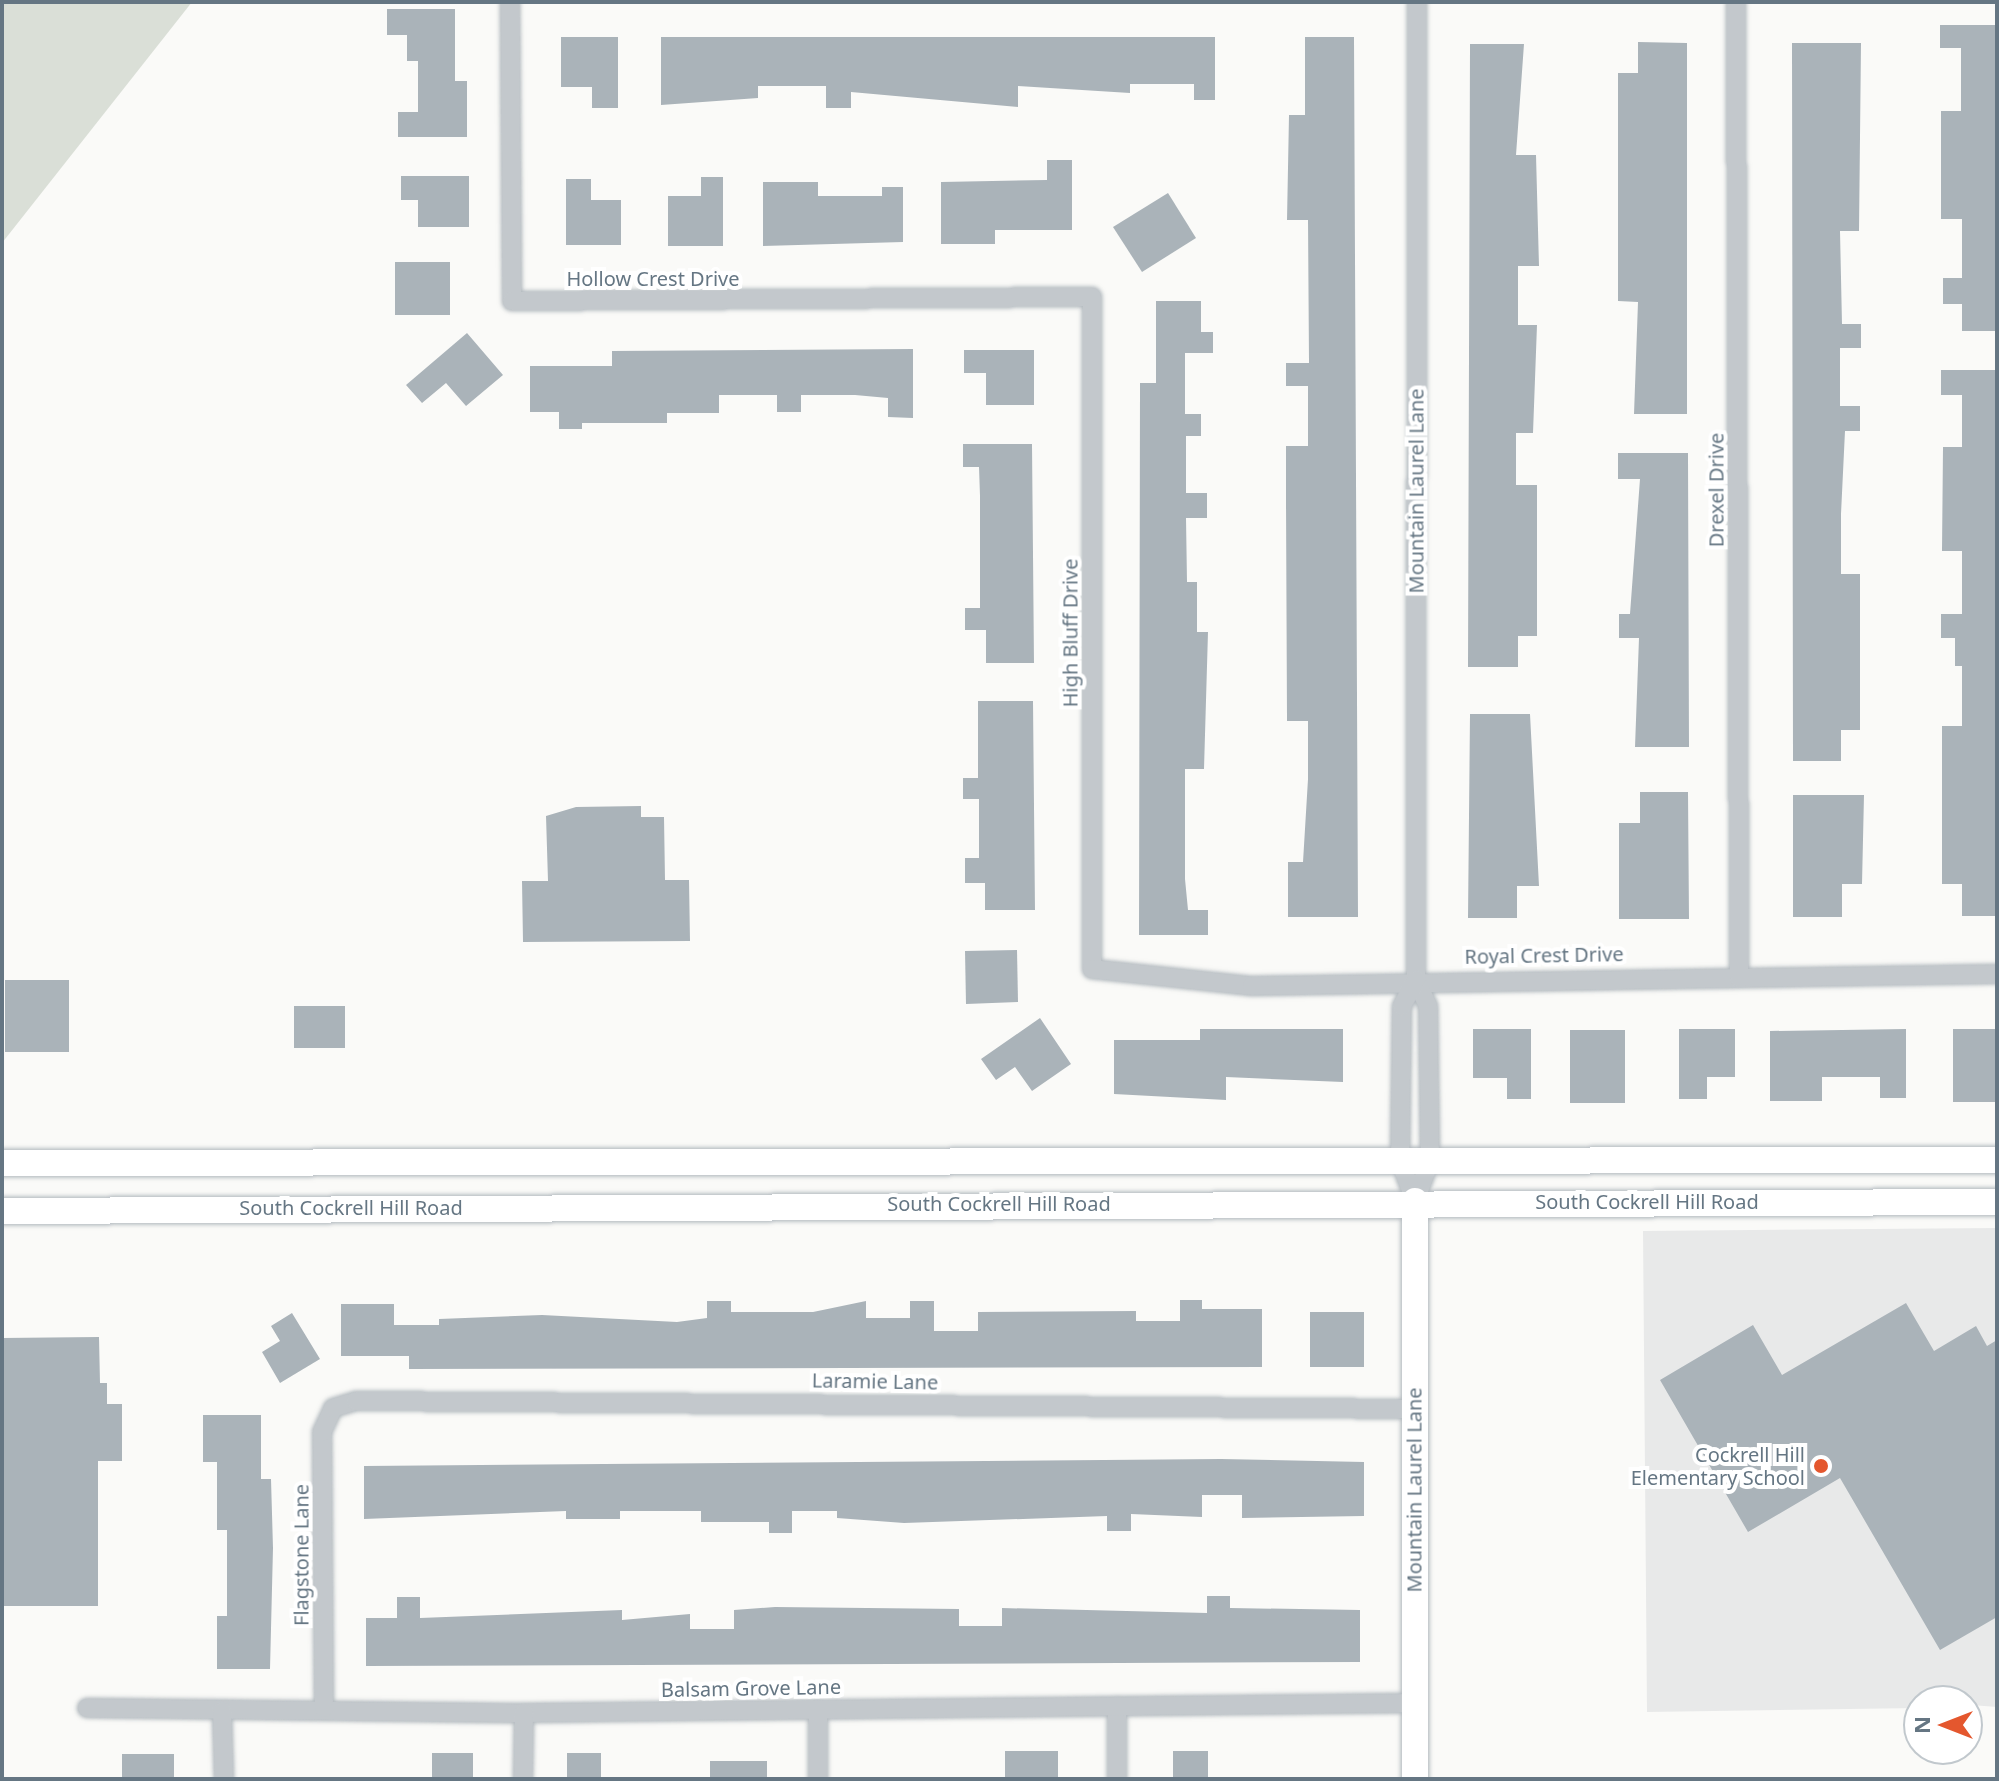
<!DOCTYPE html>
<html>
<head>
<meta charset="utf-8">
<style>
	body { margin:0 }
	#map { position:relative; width:1999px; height:1781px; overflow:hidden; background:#fafaf8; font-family:"Noto Sans",sans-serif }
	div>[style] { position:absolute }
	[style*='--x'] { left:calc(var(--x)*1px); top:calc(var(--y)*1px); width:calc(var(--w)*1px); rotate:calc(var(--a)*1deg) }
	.built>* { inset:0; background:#e8e9e9 }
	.green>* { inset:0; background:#dadfd7 }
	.building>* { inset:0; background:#aab3b9 }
	.roads { filter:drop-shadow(0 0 2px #b3babf) drop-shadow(0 0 2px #b3babf) }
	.street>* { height:18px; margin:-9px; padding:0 9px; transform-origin:9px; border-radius:9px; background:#c3c8cc }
	.secondary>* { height:26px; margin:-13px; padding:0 13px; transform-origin:13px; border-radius:13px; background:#fff }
	.dots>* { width:22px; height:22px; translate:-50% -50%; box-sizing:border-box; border:4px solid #fff; border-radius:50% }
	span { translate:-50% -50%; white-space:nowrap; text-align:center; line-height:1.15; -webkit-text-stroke:8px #fff; paint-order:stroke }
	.street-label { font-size:20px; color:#657683 }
	.poi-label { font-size:20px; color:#657683 }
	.right { translate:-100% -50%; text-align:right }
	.frame { position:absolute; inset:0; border:4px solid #657683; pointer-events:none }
	.north { position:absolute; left:1903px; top:1685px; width:80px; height:80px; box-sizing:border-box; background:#fff; border:2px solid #c1c8cd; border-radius:50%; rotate:270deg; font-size:22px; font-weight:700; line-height:32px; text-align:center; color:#657683 }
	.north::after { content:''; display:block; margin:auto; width:28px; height:36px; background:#e4572e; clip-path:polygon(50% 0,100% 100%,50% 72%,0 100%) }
</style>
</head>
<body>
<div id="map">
	<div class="built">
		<div style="clip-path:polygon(1997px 1228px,1997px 1707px,1919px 1701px,1919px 1708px,1647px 1712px,1643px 1231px)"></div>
	</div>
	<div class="green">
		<div style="clip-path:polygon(2px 2px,192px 2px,2px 243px)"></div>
	</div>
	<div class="building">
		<div style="clip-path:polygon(387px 9px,455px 9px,455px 81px,467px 81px,467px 137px,398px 137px,398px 112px,418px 112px,418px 61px,407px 61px,407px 35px,387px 35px)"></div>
		<div style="clip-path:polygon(1940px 25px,1997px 25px,1997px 331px,1962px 331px,1962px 304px,1943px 304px,1943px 278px,1962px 278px,1962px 219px,1941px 219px,1941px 111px,1961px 111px,1961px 48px,1940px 48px)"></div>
		<div style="clip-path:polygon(561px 37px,618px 37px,618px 108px,592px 108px,592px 87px,561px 87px)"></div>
		<div style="clip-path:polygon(661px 37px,1215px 37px,1215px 100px,1194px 100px,1194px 84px,1130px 84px,1130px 93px,1018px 86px,1018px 107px,851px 92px,851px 108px,826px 108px,826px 86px,758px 86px,758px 98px,661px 105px)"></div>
		<div style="clip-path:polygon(1305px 37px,1354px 37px,1358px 917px,1288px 917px,1288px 862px,1303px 862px,1308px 779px,1308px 721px,1287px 721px,1286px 501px,1286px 446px,1308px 446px,1308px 386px,1286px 386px,1286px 363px,1309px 363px,1308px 220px,1287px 220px,1289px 115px,1305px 115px)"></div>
		<div style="clip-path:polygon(1638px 42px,1687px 43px,1687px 414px,1634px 414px,1638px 302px,1618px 301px,1618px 73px,1638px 73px)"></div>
		<div style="clip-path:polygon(1792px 43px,1861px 43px,1859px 231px,1840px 231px,1842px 324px,1861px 324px,1861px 348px,1840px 348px,1840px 406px,1860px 406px,1860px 431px,1845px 431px,1841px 514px,1841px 574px,1860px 574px,1860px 730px,1841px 730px,1841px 761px,1793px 761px)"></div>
		<div style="clip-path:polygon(1470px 44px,1524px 44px,1516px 155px,1536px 155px,1539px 266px,1518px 266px,1518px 325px,1537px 325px,1533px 433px,1516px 433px,1516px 485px,1537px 485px,1537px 636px,1518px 636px,1518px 667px,1468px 667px)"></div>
		<div style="clip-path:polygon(1047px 160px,1072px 160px,1072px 230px,995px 230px,995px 244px,941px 244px,941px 182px,1047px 180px)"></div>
		<div style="clip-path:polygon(401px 176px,469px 176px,469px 227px,418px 227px,418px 200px,401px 200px)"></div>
		<div style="clip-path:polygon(701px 177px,723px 177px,723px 246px,668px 246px,668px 196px,701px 196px)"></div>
		<div style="clip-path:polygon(566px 179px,591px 179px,591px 200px,621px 200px,621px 245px,566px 245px)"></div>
		<div style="clip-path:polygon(763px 182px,818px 182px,818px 196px,882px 196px,882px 187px,903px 187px,903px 242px,763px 246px)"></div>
		<div style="clip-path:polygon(1168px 193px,1196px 238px,1142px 272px,1113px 227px)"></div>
		<div style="clip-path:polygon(395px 262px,450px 262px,450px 315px,395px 315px)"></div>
		<div style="clip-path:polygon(1156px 301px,1201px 301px,1201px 332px,1213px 332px,1213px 353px,1185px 353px,1185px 414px,1201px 414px,1201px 436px,1186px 436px,1186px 493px,1207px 493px,1207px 518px,1186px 518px,1187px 582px,1197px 582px,1197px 632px,1208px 632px,1204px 769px,1185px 769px,1185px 879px,1188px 910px,1208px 910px,1208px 935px,1139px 935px,1140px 383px,1156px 383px)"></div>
		<div style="clip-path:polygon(467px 333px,503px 375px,466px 406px,446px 383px,422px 403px,406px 385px)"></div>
		<div style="clip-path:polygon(913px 349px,913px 418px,888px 417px,888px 398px,855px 395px,801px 395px,801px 412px,777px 412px,777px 395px,719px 395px,719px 413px,667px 413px,667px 423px,582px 423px,582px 429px,559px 429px,559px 412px,530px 412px,530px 366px,612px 366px,612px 351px)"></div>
		<div style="clip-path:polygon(964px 350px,1034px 350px,1034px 405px,986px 405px,986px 373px,964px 373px)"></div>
		<div style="clip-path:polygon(1941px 370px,1997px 370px,1997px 916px,1962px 916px,1962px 884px,1942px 884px,1942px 726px,1962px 726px,1962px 666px,1955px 666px,1955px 638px,1941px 638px,1941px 614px,1962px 614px,1962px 551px,1942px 551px,1943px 447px,1962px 447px,1962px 395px,1941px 395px)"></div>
		<div style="clip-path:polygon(963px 444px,1032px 444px,1034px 663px,986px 663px,986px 630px,965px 630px,965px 608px,980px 608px,980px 496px,979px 467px,963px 467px)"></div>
		<div style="clip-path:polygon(1618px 453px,1688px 453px,1689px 747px,1635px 747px,1639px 638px,1619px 638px,1619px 614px,1630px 614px,1640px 479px,1618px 479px)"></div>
		<div style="clip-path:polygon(978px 701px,1033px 701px,1035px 910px,985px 910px,985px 883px,965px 883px,965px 858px,979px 858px,979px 799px,963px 799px,963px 778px,978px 778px)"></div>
		<div style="clip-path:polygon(1470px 714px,1530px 714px,1539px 886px,1517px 886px,1517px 918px,1468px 918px)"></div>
		<div style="clip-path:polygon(1640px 792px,1688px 792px,1689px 919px,1619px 919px,1619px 823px,1640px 823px)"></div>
		<div style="clip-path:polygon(1793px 795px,1864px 795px,1862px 884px,1842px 884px,1842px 917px,1793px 917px)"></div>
		<div style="clip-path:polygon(641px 806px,641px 817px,664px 817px,665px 880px,689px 880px,690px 941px,523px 942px,522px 881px,548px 881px,546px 816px,576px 807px)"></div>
		<div style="clip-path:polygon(1017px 950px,1018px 1002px,966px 1004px,965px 951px)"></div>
		<div style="clip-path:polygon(5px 980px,69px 980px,69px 1052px,5px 1052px)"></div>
		<div style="clip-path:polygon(294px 1006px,345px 1006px,345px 1048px,294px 1048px)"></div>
		<div style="clip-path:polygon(1040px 1018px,1071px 1064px,1032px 1091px,1015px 1067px,996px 1080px,981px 1059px)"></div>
		<div style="clip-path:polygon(1200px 1029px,1343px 1029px,1343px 1082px,1226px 1077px,1226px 1100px,1114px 1094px,1114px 1040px,1200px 1040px)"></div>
		<div style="clip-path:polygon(1473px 1029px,1531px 1029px,1531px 1099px,1507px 1099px,1507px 1078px,1473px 1078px)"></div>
		<div style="clip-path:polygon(1679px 1029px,1735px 1029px,1735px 1077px,1707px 1077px,1707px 1099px,1679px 1099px)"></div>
		<div style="clip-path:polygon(1906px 1029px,1906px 1098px,1880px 1098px,1880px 1077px,1822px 1077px,1822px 1101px,1770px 1101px,1770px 1031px)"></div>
		<div style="clip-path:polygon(1953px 1029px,1997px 1029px,1997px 1102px,1953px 1102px)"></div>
		<div style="clip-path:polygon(1570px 1030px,1625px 1030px,1625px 1103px,1570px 1103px)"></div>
		<div style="clip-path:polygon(1180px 1300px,1202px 1300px,1202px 1309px,1262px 1309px,1262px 1367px,409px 1369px,409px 1356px,341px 1356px,341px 1304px,394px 1304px,394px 1325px,439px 1325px,439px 1319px,542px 1315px,677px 1322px,707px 1318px,707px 1301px,731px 1301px,731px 1312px,813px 1312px,866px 1301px,866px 1318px,910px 1318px,910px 1301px,934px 1301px,934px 1331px,978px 1331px,978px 1312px,1136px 1311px,1136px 1321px,1180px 1321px)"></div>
		<div style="clip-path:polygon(1906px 1303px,1934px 1351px,1976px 1326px,1987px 1346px,1997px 1340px,1997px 1617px,1940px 1650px,1840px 1478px,1748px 1532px,1660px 1380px,1753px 1325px,1782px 1375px)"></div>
		<div style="clip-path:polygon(1310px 1312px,1364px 1312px,1364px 1367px,1310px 1367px)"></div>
		<div style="clip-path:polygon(292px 1313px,320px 1359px,280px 1383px,262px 1352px,280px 1341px,271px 1326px)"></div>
		<div style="clip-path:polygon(99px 1337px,100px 1383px,107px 1383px,107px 1404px,122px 1404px,122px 1461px,98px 1461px,98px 1606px,2px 1606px,2px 1338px)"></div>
		<div style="clip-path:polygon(203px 1415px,261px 1415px,261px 1479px,271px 1479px,273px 1548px,270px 1669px,217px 1669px,217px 1616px,227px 1616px,227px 1530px,217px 1530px,217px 1462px,203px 1462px)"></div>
		<div style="clip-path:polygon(1221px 1459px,1364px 1462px,1364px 1516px,1242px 1518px,1242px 1495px,1202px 1495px,1202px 1517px,1131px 1514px,1131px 1531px,1107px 1531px,1107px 1516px,904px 1523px,837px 1518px,837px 1511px,792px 1511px,792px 1533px,769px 1533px,769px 1522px,701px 1522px,701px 1511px,620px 1511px,620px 1519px,566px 1519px,566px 1511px,364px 1519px,364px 1466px)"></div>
		<div style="clip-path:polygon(1207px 1596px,1230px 1596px,1230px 1608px,1360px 1610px,1360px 1662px,366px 1666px,366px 1618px,397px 1618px,397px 1597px,420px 1597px,420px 1618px,622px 1610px,622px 1620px,690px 1614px,690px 1629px,734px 1629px,734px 1610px,775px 1607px,959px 1609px,959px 1626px,1002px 1626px,1002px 1608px,1207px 1613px)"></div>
		<div style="clip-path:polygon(1005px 1751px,1058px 1751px,1058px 1779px,1005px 1779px)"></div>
		<div style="clip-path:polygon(1173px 1751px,1208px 1751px,1208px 1779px,1173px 1779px)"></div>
		<div style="clip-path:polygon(432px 1753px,473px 1753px,473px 1779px,432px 1779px)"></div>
		<div style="clip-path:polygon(567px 1753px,601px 1753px,601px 1779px,567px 1779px)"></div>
		<div style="clip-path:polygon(122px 1754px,174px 1754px,174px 1779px,122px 1779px)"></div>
		<div style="clip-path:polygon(710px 1761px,767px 1761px,767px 1779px,710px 1779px)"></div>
	</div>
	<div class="roads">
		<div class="street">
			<div style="--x:510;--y:2;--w:299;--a:89.6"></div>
			<div style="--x:512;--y:301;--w:580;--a:-0.4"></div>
			<div style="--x:1092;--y:297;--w:672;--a:90"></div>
			<div style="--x:1092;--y:969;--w:161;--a:6.1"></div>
			<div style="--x:1252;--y:986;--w:745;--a:-0.92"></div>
			<div style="--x:1736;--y:2;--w:976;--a:89.82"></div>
			<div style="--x:1415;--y:1201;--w:43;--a:-69.4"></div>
			<div style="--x:1430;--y:1161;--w:155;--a:-90.7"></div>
			<div style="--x:1428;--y:1006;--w:29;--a:-115"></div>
			<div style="--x:1416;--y:980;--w:978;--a:-89.94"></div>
			<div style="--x:1415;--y:1201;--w:43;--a:-110.6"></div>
			<div style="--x:1400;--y:1161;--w:155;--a:-89.3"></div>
			<div style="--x:1402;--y:1006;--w:30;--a:-62"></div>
			<div style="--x:1117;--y:1706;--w:73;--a:90"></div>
			<div style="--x:87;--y:1708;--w:437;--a:0.7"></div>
			<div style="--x:524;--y:1713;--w:892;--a:-0.64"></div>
			<div style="--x:324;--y:1708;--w:276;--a:-90.4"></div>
			<div style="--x:322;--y:1432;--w:26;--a:-65"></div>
			<div style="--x:333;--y:1408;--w:24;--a:-17"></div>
			<div style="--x:356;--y:1401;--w:1058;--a:0.43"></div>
			<div style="--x:222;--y:1711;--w:68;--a:88.3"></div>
			<div style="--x:523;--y:1779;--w:66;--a:-89.1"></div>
			<div style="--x:818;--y:1779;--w:70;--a:-90"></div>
		</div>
		<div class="secondary">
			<div style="--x:2;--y:1163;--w:1995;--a:-0.09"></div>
			<div style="--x:1415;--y:1201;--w:578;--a:90"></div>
			<div style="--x:2;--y:1211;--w:1995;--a:-0.26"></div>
		</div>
	</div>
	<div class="dots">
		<div style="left:1821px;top:1466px;background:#e4572e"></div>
	</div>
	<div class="street-label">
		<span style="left:653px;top:278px">Hollow Crest Drive</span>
		<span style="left:1716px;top:490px;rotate:-90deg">Drexel Drive</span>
		<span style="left:1416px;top:491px;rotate:-90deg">Mountain Laurel Lane</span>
		<span style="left:1070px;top:633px;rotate:-90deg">High Bluff Drive</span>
		<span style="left:1544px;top:955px;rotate:-1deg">Royal Crest Drive</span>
		<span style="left:1647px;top:1201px">South Cockrell Hill Road</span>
		<span style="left:999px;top:1203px">South Cockrell Hill Road</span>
		<span style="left:351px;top:1207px">South Cockrell Hill Road</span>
		<span style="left:875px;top:1381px;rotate:1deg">Laramie Lane</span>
		<span style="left:1414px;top:1490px;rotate:-90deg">Mountain Laurel Lane</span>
		<span style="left:301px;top:1555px;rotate:-90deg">Flagstone Lane</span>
		<span style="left:751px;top:1688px;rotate:-1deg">Balsam Grove Lane</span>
	</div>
	<div class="poi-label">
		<span class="right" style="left:1805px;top:1466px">Cockrell Hill<br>Elementary School</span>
	</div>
	<div class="frame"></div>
	<div class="north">N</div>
</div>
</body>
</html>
